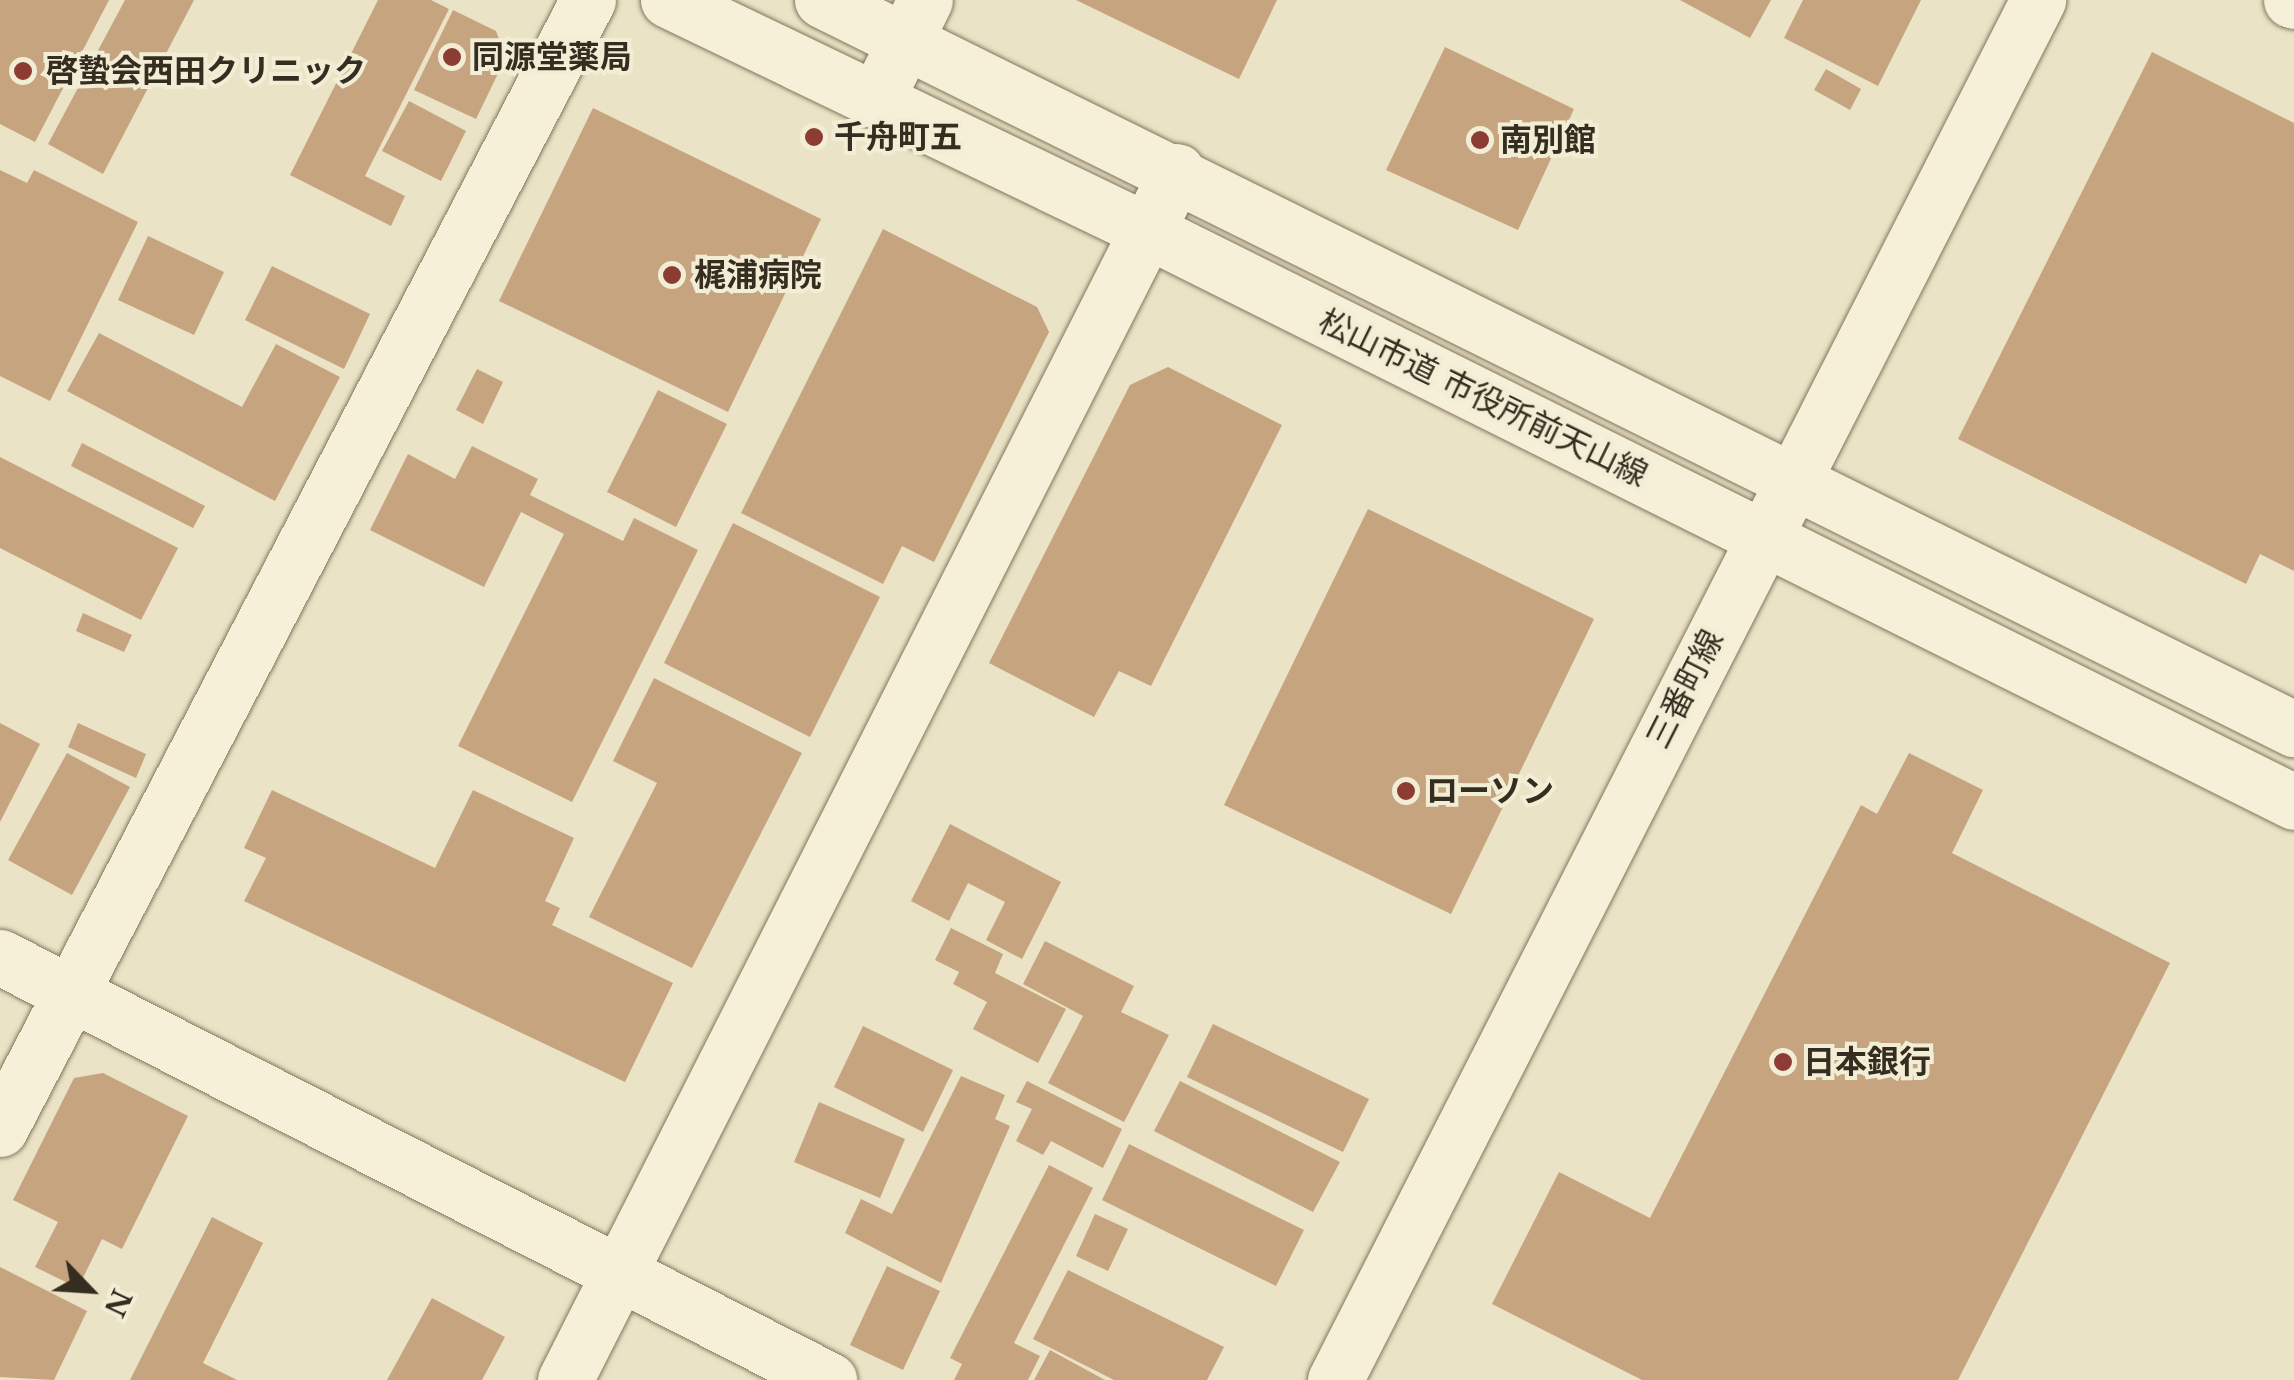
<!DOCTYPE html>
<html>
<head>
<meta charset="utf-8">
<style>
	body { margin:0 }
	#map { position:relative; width:2294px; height:1380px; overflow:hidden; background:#eae3c6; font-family:"Libre Baskerville","Noto Sans JP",serif }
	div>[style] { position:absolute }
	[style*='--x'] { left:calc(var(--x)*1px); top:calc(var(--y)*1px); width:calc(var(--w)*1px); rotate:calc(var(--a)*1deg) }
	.building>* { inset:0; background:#c5a47f }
	.roads { filter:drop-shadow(0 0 2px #84765d) drop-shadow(0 0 2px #84765d) }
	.street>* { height:55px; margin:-27.5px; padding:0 27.5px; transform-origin:27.5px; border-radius:27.5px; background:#f6f0d9 }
	.secondary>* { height:55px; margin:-27.5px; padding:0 27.5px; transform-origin:27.5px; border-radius:27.5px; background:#f6f0d9 }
	.dots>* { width:28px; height:28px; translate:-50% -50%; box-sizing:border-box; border:5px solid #f2edd5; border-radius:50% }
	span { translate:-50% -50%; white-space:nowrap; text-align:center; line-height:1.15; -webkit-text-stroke:8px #f2edd5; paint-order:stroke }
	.poi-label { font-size:32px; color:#352d20; font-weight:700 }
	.left { translate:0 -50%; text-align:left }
	.street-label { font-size:32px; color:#352d20 }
	.north { position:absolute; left:40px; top:1240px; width:100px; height:100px; -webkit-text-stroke:8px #f2edd5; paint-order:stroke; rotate:115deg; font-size:28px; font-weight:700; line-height:40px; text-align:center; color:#352d20 }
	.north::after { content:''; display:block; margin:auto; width:35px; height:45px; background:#352d20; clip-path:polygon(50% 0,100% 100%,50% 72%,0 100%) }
</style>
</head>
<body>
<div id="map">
	<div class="building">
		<div style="clip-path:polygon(0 0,109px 0,35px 142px,0 124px)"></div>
		<div style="clip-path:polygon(125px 0,194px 0,103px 174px,48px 144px)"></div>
		<div style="clip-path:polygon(378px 0,431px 0,449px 9px,365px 176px,405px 196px,391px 226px,290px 175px)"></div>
		<div style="clip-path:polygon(1076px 0,1277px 0,1239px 79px)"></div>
		<div style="clip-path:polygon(1680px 0,1771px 0,1750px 38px)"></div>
		<div style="clip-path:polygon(1803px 0,1921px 0,1878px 86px,1784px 38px)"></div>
		<div style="clip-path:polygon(453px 10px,496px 31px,506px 57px,476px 119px,414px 90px)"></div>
		<div style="clip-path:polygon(1445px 47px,1574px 109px,1518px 230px,1386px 170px)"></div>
		<div style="clip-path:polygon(2152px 52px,2294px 123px,2294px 571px,2260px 554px,2246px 584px,1958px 439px)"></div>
		<div style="clip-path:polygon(1826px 69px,1861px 89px,1850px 110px,1814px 90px)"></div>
		<div style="clip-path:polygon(409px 101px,466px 131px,441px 181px,382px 151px)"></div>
		<div style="clip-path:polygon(593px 108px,821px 219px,728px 412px,499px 301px)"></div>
		<div style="clip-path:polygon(0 170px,27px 183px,34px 170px,138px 222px,50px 401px,0 376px)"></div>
		<div style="clip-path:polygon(883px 229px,1037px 307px,1049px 332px,934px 562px,902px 546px,883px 584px,741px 513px)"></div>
		<div style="clip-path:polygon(148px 236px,224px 272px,194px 335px,118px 300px)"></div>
		<div style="clip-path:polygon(272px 266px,370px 314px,344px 369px,245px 320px)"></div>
		<div style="clip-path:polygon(99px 333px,242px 407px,276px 344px,340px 377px,275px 501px,67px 391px)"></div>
		<div style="clip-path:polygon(1168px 367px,1282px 425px,1151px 686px,1119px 671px,1094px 717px,989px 663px,1130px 385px)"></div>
		<div style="clip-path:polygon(477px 369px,503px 382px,483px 424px,456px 410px)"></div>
		<div style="clip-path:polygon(658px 390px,727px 424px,676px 527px,607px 492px)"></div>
		<div style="clip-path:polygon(82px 443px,205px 506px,193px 528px,71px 466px)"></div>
		<div style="clip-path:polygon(472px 446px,538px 479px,530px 495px,623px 541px,634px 518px,698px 550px,572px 802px,458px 746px,564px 534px,521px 512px,484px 587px,370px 530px,408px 454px,455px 479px)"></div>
		<div style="clip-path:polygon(0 457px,178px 548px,141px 620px,0 548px)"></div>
		<div style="clip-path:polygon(1368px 509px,1594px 619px,1451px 914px,1224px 805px)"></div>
		<div style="clip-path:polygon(733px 523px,880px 597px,810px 737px,664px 663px)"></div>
		<div style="clip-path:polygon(83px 613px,132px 635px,124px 652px,76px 631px)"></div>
		<div style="clip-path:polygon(654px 678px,802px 753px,692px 968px,589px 917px,657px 783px,613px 761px)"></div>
		<div style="clip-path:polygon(0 723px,40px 744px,0 822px)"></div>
		<div style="clip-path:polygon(78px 723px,146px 754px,136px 778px,68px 747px)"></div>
		<div style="clip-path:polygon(67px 753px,130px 787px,72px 895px,8px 860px)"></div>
		<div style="clip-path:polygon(1909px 753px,1983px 790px,1952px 853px,2170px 963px,1958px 1380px,1642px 1380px,1492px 1304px,1559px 1172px,1650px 1218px,1861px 805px,1877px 814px)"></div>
		<div style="clip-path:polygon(272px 790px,435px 868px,473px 790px,574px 838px,545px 901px,560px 908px,552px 925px,673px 983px,625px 1082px,244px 901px,266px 858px,244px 848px)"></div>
		<div style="clip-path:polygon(950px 824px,1061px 882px,1022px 959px,986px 940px,1005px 902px,968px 883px,949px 921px,911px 901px)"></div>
		<div style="clip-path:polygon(951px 928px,1003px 954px,995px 973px,1066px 1009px,1038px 1063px,973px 1029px,987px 1002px,953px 984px,959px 972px,935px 960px)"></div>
		<div style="clip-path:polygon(1045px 941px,1134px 986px,1121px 1012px,1169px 1035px,1124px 1122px,1048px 1083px,1083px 1016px,1023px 984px)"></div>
		<div style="clip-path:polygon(1213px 1024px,1369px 1099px,1343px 1152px,1187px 1077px)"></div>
		<div style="clip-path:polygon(863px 1026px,953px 1070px,923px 1132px,834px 1087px)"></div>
		<div style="clip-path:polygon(103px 1073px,188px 1116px,122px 1249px,102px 1239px,78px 1288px,35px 1267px,58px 1222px,13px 1200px,74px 1078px)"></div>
		<div style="clip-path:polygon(961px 1076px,1005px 1095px,995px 1119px,1010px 1126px,941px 1283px,845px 1233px,861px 1199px,892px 1214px)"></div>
		<div style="clip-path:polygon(1027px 1081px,1122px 1129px,1103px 1168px,1051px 1141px,1043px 1155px,1016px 1141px,1032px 1109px,1016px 1102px)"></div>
		<div style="clip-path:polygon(1180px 1081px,1340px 1162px,1313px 1212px,1154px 1131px)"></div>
		<div style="clip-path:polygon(819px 1102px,905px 1139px,880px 1198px,794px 1162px)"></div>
		<div style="clip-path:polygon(1129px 1144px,1304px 1230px,1276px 1286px,1102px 1200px)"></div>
		<div style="clip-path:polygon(1049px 1165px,1093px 1188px,1014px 1343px,1040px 1356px,1028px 1380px,954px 1380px,962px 1364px,950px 1358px)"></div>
		<div style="clip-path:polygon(1095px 1214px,1128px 1229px,1108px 1271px,1076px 1256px)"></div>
		<div style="clip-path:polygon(212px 1217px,263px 1243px,203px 1363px,237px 1380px,130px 1380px)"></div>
		<div style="clip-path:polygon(887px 1266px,940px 1291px,903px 1370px,850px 1345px)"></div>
		<div style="clip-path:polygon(0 1267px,87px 1311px,54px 1380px,0 1377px)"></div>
		<div style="clip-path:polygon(1068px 1270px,1224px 1347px,1207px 1380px,1114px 1380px,1033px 1339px)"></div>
		<div style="clip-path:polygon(432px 1298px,505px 1337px,482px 1380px,387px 1380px)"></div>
		<div style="clip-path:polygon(1050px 1350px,1105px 1380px,1034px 1380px)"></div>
	</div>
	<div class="roads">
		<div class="street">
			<div style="--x:2291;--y:0;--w:3;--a:18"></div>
			<div style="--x:876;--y:100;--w:111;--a:-63.9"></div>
			<div style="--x:0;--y:957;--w:931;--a:27.03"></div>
			<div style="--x:0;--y:1129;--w:1273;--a:-62.49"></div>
			<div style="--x:565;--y:1380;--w:1355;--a:-63.15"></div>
		</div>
		<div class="secondary">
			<div style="--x:668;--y:0;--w:535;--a:25.7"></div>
			<div style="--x:1150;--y:232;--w:1278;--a:26.48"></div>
			<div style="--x:822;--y:0;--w:1643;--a:26.35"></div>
			<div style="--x:1335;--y:1380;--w:1549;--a:-63"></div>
		</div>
	</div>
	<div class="dots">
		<div style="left:452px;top:57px;background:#8d3c33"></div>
		<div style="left:23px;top:71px;background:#8d3c33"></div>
		<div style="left:814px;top:137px;background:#8d3c33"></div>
		<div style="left:1480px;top:140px;background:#8d3c33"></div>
		<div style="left:672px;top:275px;background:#8d3c33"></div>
		<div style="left:1406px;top:791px;background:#8d3c33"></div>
		<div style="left:1783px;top:1062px;background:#8d3c33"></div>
	</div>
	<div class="poi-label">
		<span class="left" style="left:472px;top:57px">同源堂薬局</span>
		<span class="left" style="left:46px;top:71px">啓蟄会西田クリニック</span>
		<span class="left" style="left:834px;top:137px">千舟町五</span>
		<span class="left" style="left:1500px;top:140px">南別館</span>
		<span class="left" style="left:694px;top:275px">梶浦病院</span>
		<span class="left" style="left:1426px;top:791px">ローソン</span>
		<span class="left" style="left:1803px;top:1062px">日本銀行</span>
	</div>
	<div class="street-label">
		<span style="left:1483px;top:398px;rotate:26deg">松山市道 市役所前天山線</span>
		<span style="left:1685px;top:689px;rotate:-63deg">三番町線</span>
	</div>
	<div class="north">N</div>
</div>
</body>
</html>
